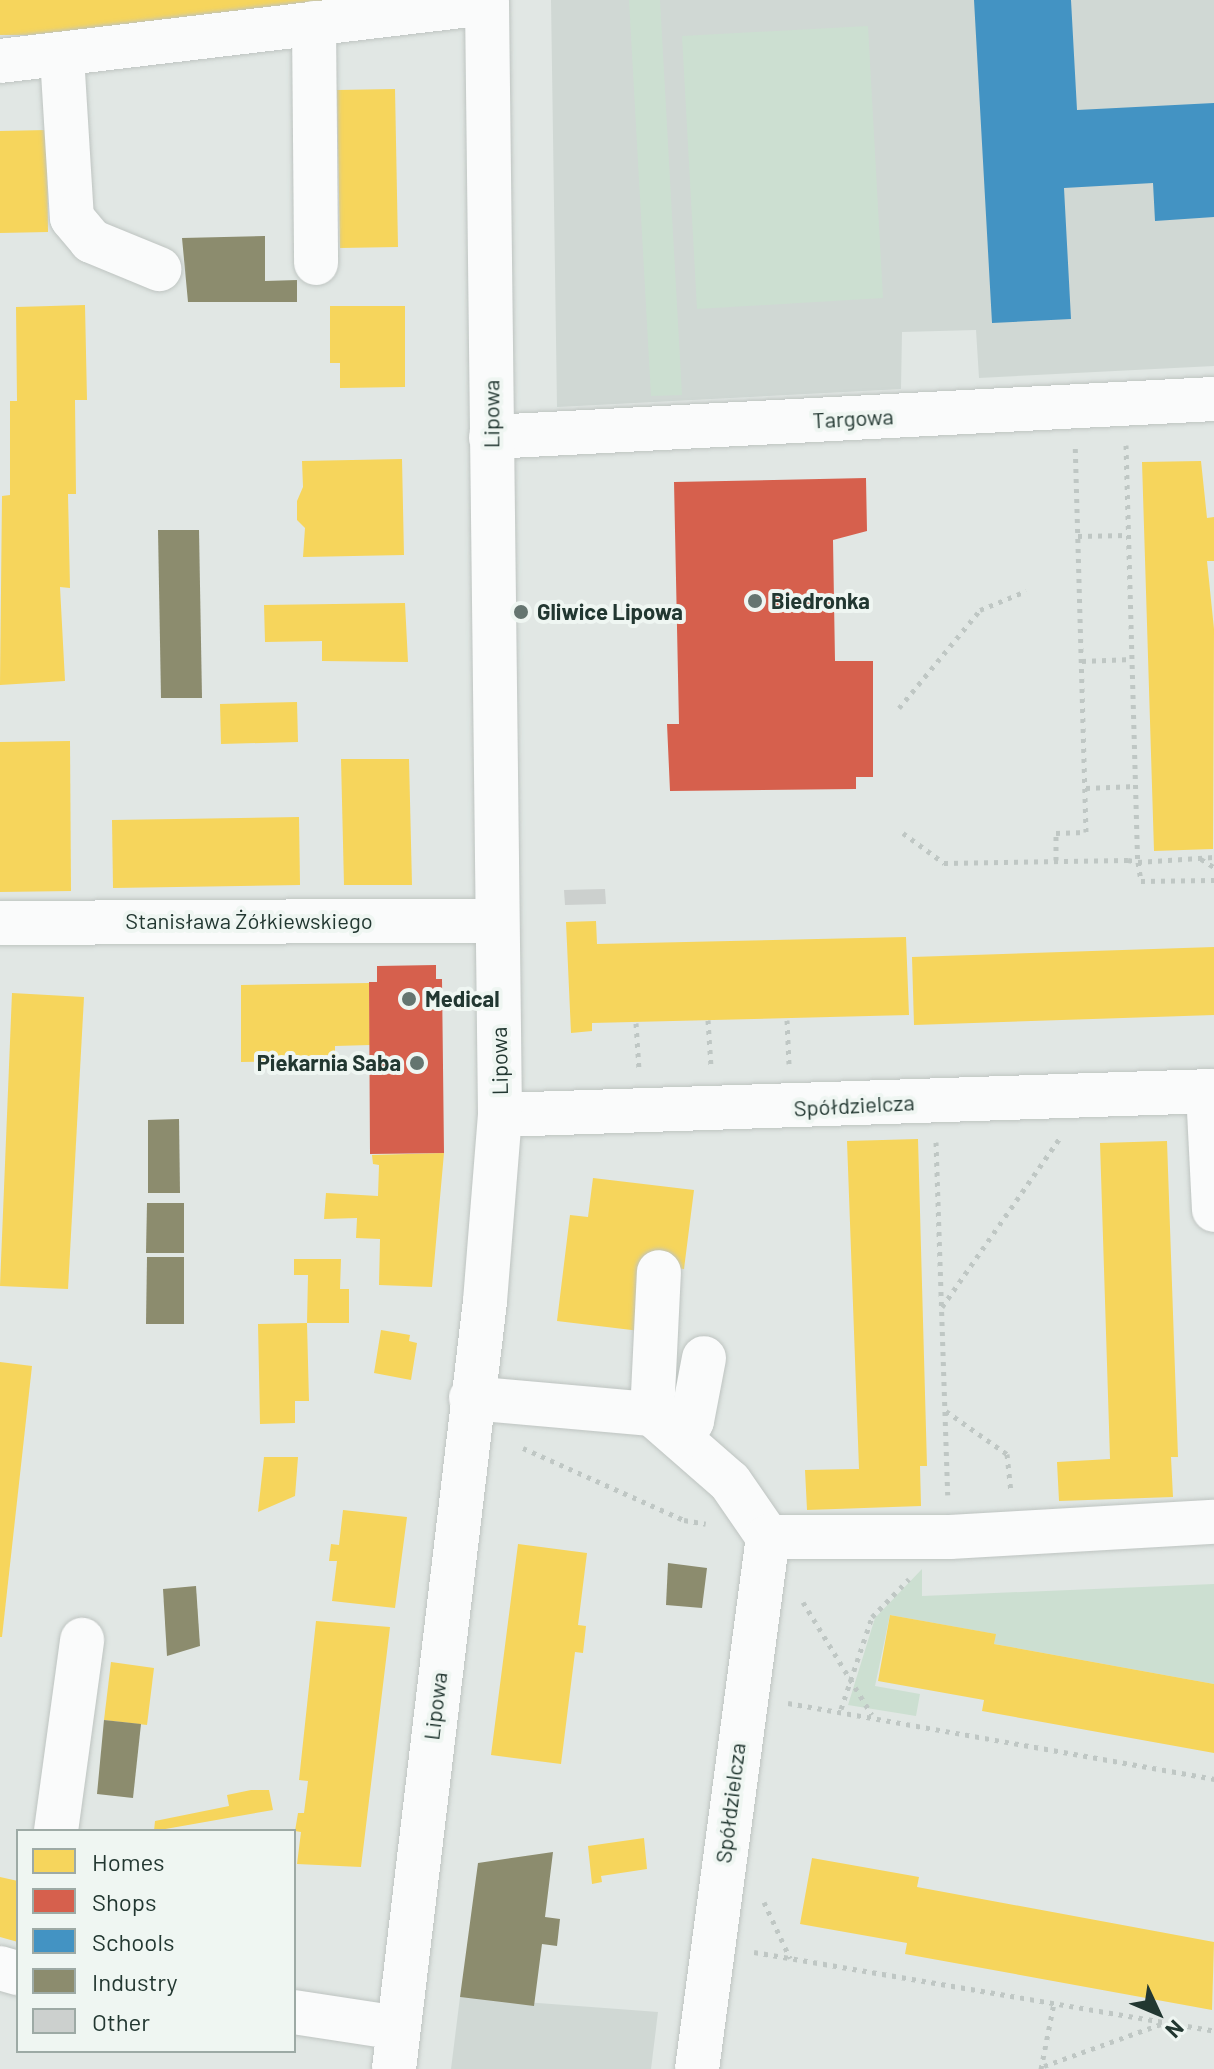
<!DOCTYPE html>
<html>
<head>
<meta charset="utf-8">
<style>
	body { margin:0 }
	#map { position:relative; width:1214px; height:2069px; overflow:hidden; background:#e1e7e4; font-family:Barlow,sans-serif }
	div>[style] { position:absolute }
	[style*='--x'] { left:calc(var(--x)*1px); top:calc(var(--y)*1px); width:calc(var(--w)*1px); rotate:calc(var(--a)*1deg) }
	.built>* { inset:0; background:#d0d8d4 }
	.green>* { inset:0; background:#ccdfd1 }
	.homes>* { inset:0; background:#f6d55c }
	.shops>* { inset:0; background:#d6604d }
	.schools>* { inset:0; background:#4393c3 }
	.industry>* { inset:0; background:#8c8c6e }
	.building>* { inset:0; background:#ccd0ce }
	.path>* { height:5px; margin-top:-2.5px; transform-origin:0; background:repeating-linear-gradient(90deg,#bfc7c4 0 4px,transparent 0 10px) }
	.roads { filter:drop-shadow(0 0 2px #bec4c1) drop-shadow(0 0 2px #bec4c1) }
	.minor>* { height:44px; margin:-22px; padding:0 22px; transform-origin:22px; border-radius:22px; background:#fafbfb }
	.dots>* { width:22px; height:22px; translate:-50% -50%; box-sizing:border-box; border:4px solid #eff6f2; border-radius:50% }
	span { translate:-50% -50%; white-space:nowrap; text-align:center; line-height:1.15; -webkit-text-stroke:8px #eff6f2; paint-order:stroke }
	.street-label { font-size:22px; color:#223731 }
	.poi-label { font-size:22px; color:#223731; font-weight:700 }
	.left { translate:0 -50%; text-align:left }
	.right { translate:-100% -50%; text-align:right }
	.legend { position:absolute; left:16px; top:1829px; width:280px; height:224px; box-sizing:border-box; background:#eff6f2; border:2px solid #9daaa5; margin:0; padding:10px 14px; list-style:none; font-size:24px; color:#223731 }
	.legend li { display:flex; align-items:center; gap:16px; height:40px }
	.legend b { width:40px; border:2px solid #9daaa5 }
	.north { position:absolute; left:1118px; top:1973px; width:80px; height:80px; -webkit-text-stroke:6px #eff6f2; paint-order:stroke; rotate:134deg; font-size:22px; font-weight:700; line-height:32px; text-align:center; color:#223731 }
	.north::after { content:''; display:block; margin:auto; width:28px; height:36px; background:#223731; clip-path:polygon(50% 0,100% 100%,50% 72%,0 100%) }
</style>
</head>
<body>
<div id="map">
	<div class="built">
		<div style="clip-path:polygon(551px 0,1214px 0,1214px 366px,979px 378px,976px 330px,902px 332px,901px 389px,557px 407px)"></div>
		<div style="clip-path:polygon(460px 1997px,658px 2012px,651px 2069px,451px 2069px)"></div>
	</div>
	<div class="green">
		<div style="clip-path:polygon(629px 0,660px 0,682px 395px,651px 396px)"></div>
		<div style="clip-path:polygon(868px 26px,883px 298px,697px 309px,682px 36px)"></div>
		<div style="clip-path:polygon(922px 1569px,922px 1596px,1214px 1584px,1214px 1684px,994px 1644px,995px 1634px,890px 1615px,875px 1686px,920px 1694px,916px 1716px,848px 1705px,875px 1618px)"></div>
	</div>
	<div class="homes">
		<div style="clip-path:polygon(0 0,346px 0,31px 35px,0 35px)"></div>
		<div style="clip-path:polygon(395px 89px,398px 247px,340px 248px,337px 90px)"></div>
		<div style="clip-path:polygon(47px 130px,48px 232px,0 233px,0 131px)"></div>
		<div style="clip-path:polygon(85px 305px,87px 400px,75px 400px,76px 494px,68px 494px,70px 588px,60px 587px,65px 681px,0 685px,2px 496px,10px 495px,10px 401px,17px 401px,16px 307px)"></div>
		<div style="clip-path:polygon(330px 306px,405px 306px,405px 387px,340px 388px,340px 363px,330px 363px)"></div>
		<div style="clip-path:polygon(402px 459px,404px 555px,303px 557px,305px 528px,297px 520px,297px 501px,303px 487px,302px 461px)"></div>
		<div style="clip-path:polygon(1201px 461px,1207px 518px,1214px 517px,1214px 561px,1207px 561px,1214px 629px,1213px 849px,1154px 851px,1142px 462px)"></div>
		<div style="clip-path:polygon(405px 603px,408px 662px,322px 661px,322px 641px,265px 642px,264px 605px)"></div>
		<div style="clip-path:polygon(297px 702px,298px 742px,221px 744px,220px 704px)"></div>
		<div style="clip-path:polygon(70px 741px,71px 891px,0 892px,0 742px)"></div>
		<div style="clip-path:polygon(341px 759px,409px 759px,412px 885px,344px 885px)"></div>
		<div style="clip-path:polygon(299px 817px,300px 885px,113px 888px,112px 820px)"></div>
		<div style="clip-path:polygon(596px 921px,597px 944px,906px 937px,909px 1015px,592px 1023px,592px 1031px,571px 1033px,566px 922px)"></div>
		<div style="clip-path:polygon(1214px 947px,1214px 1015px,914px 1025px,912px 957px)"></div>
		<div style="clip-path:polygon(369px 983px,370px 1045px,335px 1046px,335px 1060px,241px 1062px,241px 985px)"></div>
		<div style="clip-path:polygon(12px 993px,84px 997px,68px 1289px,0 1286px)"></div>
		<div style="clip-path:polygon(918px 1139px,927px 1466px,920px 1466px,921px 1506px,807px 1510px,805px 1470px,859px 1469px,847px 1141px)"></div>
		<div style="clip-path:polygon(1167px 1141px,1178px 1457px,1171px 1457px,1173px 1497px,1059px 1501px,1057px 1462px,1110px 1459px,1100px 1143px)"></div>
		<div style="clip-path:polygon(444px 1153px,432px 1287px,379px 1285px,380px 1239px,356px 1238px,357px 1218px,324px 1219px,326px 1193px,378px 1196px,379px 1165px,373px 1164px,372px 1155px)"></div>
		<div style="clip-path:polygon(593px 1178px,694px 1190px,684px 1269px,649px 1265px,640px 1331px,557px 1321px,570px 1215px,588px 1217px)"></div>
		<div style="clip-path:polygon(294px 1259px,341px 1259px,340px 1289px,349px 1289px,349px 1323px,307px 1323px,308px 1275px,294px 1275px)"></div>
		<div style="clip-path:polygon(307px 1323px,309px 1401px,295px 1401px,295px 1423px,260px 1424px,258px 1324px)"></div>
		<div style="clip-path:polygon(381px 1330px,410px 1335px,409px 1341px,417px 1343px,411px 1380px,374px 1373px)"></div>
		<div style="clip-path:polygon(0 1362px,32px 1366px,2px 1637px,0 1637px)"></div>
		<div style="clip-path:polygon(264px 1457px,298px 1457px,295px 1496px,258px 1512px)"></div>
		<div style="clip-path:polygon(343px 1510px,407px 1517px,395px 1608px,332px 1601px,337px 1561px,329px 1561px,331px 1544px,339px 1545px)"></div>
		<div style="clip-path:polygon(518px 1544px,587px 1553px,578px 1625px,586px 1626px,583px 1653px,575px 1652px,561px 1764px,491px 1755px)"></div>
		<div style="clip-path:polygon(890px 1615px,996px 1634px,994px 1644px,1214px 1684px,1214px 1753px,982px 1711px,984px 1700px,878px 1681px)"></div>
		<div style="clip-path:polygon(316px 1621px,390px 1627px,361px 1867px,297px 1864px,301px 1832px,295px 1831px,298px 1813px,304px 1813px,308px 1781px,299px 1780px)"></div>
		<div style="clip-path:polygon(111px 1662px,154px 1668px,147px 1725px,104px 1720px)"></div>
		<div style="clip-path:polygon(251px 1790px,269px 1790px,273px 1810px,154px 1831px,155px 1821px,229px 1806px,227px 1795px)"></div>
		<div style="clip-path:polygon(644px 1838px,647px 1869px,601px 1876px,602px 1882px,592px 1884px,588px 1846px)"></div>
		<div style="clip-path:polygon(812px 1858px,919px 1877px,917px 1887px,1214px 1942px,1212px 2010px,905px 1954px,907px 1943px,800px 1924px)"></div>
		<div style="clip-path:polygon(0 1877px,18px 1881px,18px 1942px,0 1937px)"></div>
	</div>
	<div class="shops">
		<div style="clip-path:polygon(866px 478px,867px 531px,833px 540px,835px 661px,873px 661px,873px 777px,856px 777px,856px 789px,670px 791px,667px 724px,679px 724px,674px 482px)"></div>
		<div style="clip-path:polygon(436px 965px,436px 979px,442px 979px,444px 1153px,370px 1154px,369px 982px,377px 982px,377px 966px)"></div>
	</div>
	<div class="schools">
		<div style="clip-path:polygon(974px 0,1071px 0,1077px 110px,1214px 103px,1214px 217px,1155px 221px,1153px 183px,1064px 188px,1071px 319px,992px 323px)"></div>
	</div>
	<div class="industry">
		<div style="clip-path:polygon(265px 236px,265px 281px,297px 280px,297px 302px,188px 302px,182px 238px)"></div>
		<div style="clip-path:polygon(158px 530px,199px 530px,202px 698px,161px 698px)"></div>
		<div style="clip-path:polygon(179px 1119px,180px 1193px,148px 1193px,148px 1120px)"></div>
		<div style="clip-path:polygon(147px 1203px,184px 1203px,184px 1253px,146px 1253px)"></div>
		<div style="clip-path:polygon(147px 1257px,184px 1257px,184px 1324px,146px 1324px)"></div>
		<div style="clip-path:polygon(668px 1563px,707px 1568px,702px 1608px,666px 1605px)"></div>
		<div style="clip-path:polygon(196px 1586px,200px 1646px,167px 1656px,163px 1589px)"></div>
		<div style="clip-path:polygon(104px 1720px,141px 1724px,133px 1798px,97px 1794px)"></div>
		<div style="clip-path:polygon(553px 1852px,545px 1917px,560px 1919px,557px 1946px,542px 1944px,534px 2006px,460px 1997px,478px 1863px)"></div>
	</div>
	<div class="building">
		<div style="clip-path:polygon(605px 889px,606px 904px,565px 905px,564px 890px)"></div>
	</div>
	<div class="path">
		<div style="--x:1126;--y:445;--w:417;--a:88.4"></div>
		<div style="--x:1138;--y:862;--w:76;--a:-3.8"></div>
		<div style="--x:1078;--y:536;--w:50;--a:-1.1"></div>
		<div style="--x:1082;--y:661;--w:50;--a:-2.3"></div>
		<div style="--x:899;--y:708;--w:127;--a:-50.4"></div>
		<div style="--x:980;--y:610;--w:50;--a:-22.4"></div>
		<div style="--x:1086;--y:788;--w:50;--a:-2.3"></div>
		<div style="--x:903;--y:833;--w:51;--a:36.2"></div>
		<div style="--x:944;--y:863;--w:184;--a:-0.9"></div>
		<div style="--x:1128;--y:860;--w:10;--a:11"></div>
		<div style="--x:1138;--y:862;--w:19;--a:81"></div>
		<div style="--x:1141;--y:881;--w:73;--a:-0.8"></div>
		<div style="--x:1201;--y:859;--w:15;--a:32"></div>
		<div style="--x:1056;--y:860;--w:27;--a:-90"></div>
		<div style="--x:1056;--y:833;--w:30;--a:-2"></div>
		<div style="--x:1086;--y:832;--w:384;--a:-91.6"></div>
		<div style="--x:708;--y:1020;--w:47;--a:86.3"></div>
		<div style="--x:787;--y:1020;--w:44;--a:87.4"></div>
		<div style="--x:636;--y:1023;--w:47;--a:86.3"></div>
		<div style="--x:936;--y:1142;--w:353;--a:88.1"></div>
		<div style="--x:942;--y:1307;--w:206;--a:-55.1"></div>
		<div style="--x:946;--y:1411;--w:75;--a:35.2"></div>
		<div style="--x:1007;--y:1454;--w:38;--a:84"></div>
		<div style="--x:523;--y:1448;--w:176;--a:24.1"></div>
		<div style="--x:684;--y:1520;--w:22;--a:10"></div>
		<div style="--x:803;--y:1602;--w:132;--a:58.6"></div>
		<div style="--x:788;--y:1703;--w:433;--a:10.1"></div>
		<div style="--x:841;--y:1709;--w:97;--a:-71.4"></div>
		<div style="--x:872;--y:1617;--w:53;--a:-45.8"></div>
		<div style="--x:764;--y:1902;--w:62;--a:65.1"></div>
		<div style="--x:754;--y:1952;--w:467;--a:9.7"></div>
		<div style="--x:1044;--y:2066;--w:127;--a:-19.7"></div>
		<div style="--x:1041;--y:2069;--w:67;--a:-78.9"></div>
	</div>
	<div class="roads">
		<div class="minor">
			<div style="--x:314;--y:23;--w:240;--a:89.5"></div>
			<div style="--x:62;--y:56;--w:162;--a:86.5"></div>
			<div style="--x:72;--y:218;--w:30;--a:50"></div>
			<div style="--x:91;--y:241;--w:74;--a:22.4"></div>
			<div style="--x:0;--y:61;--w:490;--a:-6.8"></div>
			<div style="--x:491;--y:437;--w:724;--a:-3.01"></div>
			<div style="--x:0;--y:923;--w:497;--a:-0.3"></div>
			<div style="--x:1208;--y:1091;--w:119;--a:87.1"></div>
			<div style="--x:500;--y:1115;--w:714;--a:-1.93"></div>
			<div style="--x:471;--y:1398;--w:182;--a:5.1"></div>
			<div style="--x:652;--y:1414;--w:103;--a:41.1"></div>
			<div style="--x:730;--y:1482;--w:67;--a:55.4"></div>
			<div style="--x:652;--y:1414;--w:142;--a:-87.2"></div>
			<div style="--x:681;--y:1438;--w:20;--a:-57"></div>
			<div style="--x:692;--y:1421;--w:64;--a:-79.2"></div>
			<div style="--x:56;--y:1831;--w:193;--a:-82.2"></div>
			<div style="--x:0;--y:1968;--w:19;--a:16"></div>
			<div style="--x:294;--y:2012;--w:105;--a:8.7"></div>
			<div style="--x:394;--y:2069;--w:773;--a:-83.24"></div>
			<div style="--x:485;--y:1301;--w:187;--a:-85.4"></div>
			<div style="--x:500;--y:1115;--w:1115;--a:-90.67"></div>
			<div style="--x:697;--y:2069;--w:537;--a:-82.4"></div>
			<div style="--x:768;--y:1537;--w:182;--a:0"></div>
			<div style="--x:950;--y:1537;--w:264;--a:-3.3"></div>
		</div>
	</div>
	<div class="dots">
		<div style="left:755px;top:601px;background:#657570"></div>
		<div style="left:521px;top:612px;background:#657570"></div>
		<div style="left:409px;top:999px;background:#657570"></div>
		<div style="left:417px;top:1063px;background:#657570"></div>
	</div>
	<div class="street-label">
		<span style="left:491px;top:414px;rotate:-90deg">Lipowa</span>
		<span style="left:853px;top:418px;rotate:-3deg">Targowa</span>
		<span style="left:249px;top:921px">Stanisława Żółkiewskiego</span>
		<span style="left:499px;top:1061px;rotate:-91deg">Lipowa</span>
		<span style="left:854px;top:1105px;rotate:-3deg">Spółdzielcza</span>
		<span style="left:435px;top:1706px;rotate:-83deg">Lipowa</span>
		<span style="left:730px;top:1803px;rotate:-83deg">Spółdzielcza</span>
	</div>
	<div class="poi-label">
		<span class="left" style="left:771px;top:601px">Biedronka</span>
		<span class="left" style="left:537px;top:612px">Gliwice Lipowa</span>
		<span class="left" style="left:425px;top:999px">Medical</span>
		<span class="right" style="left:401px;top:1063px">Piekarnia Saba</span>
	</div>
	<ul class="legend">
	<li><b style="height:22px;background:#f6d55c"></b>Homes</li>
	<li><b style="height:22px;background:#d6604d"></b>Shops</li>
	<li><b style="height:22px;background:#4393c3"></b>Schools</li>
	<li><b style="height:22px;background:#8c8c6e"></b>Industry</li>
	<li><b style="height:22px;background:#ccd0ce"></b>Other</li>
	</ul>
	<div class="north">N</div>
</div>
</body>
</html>
